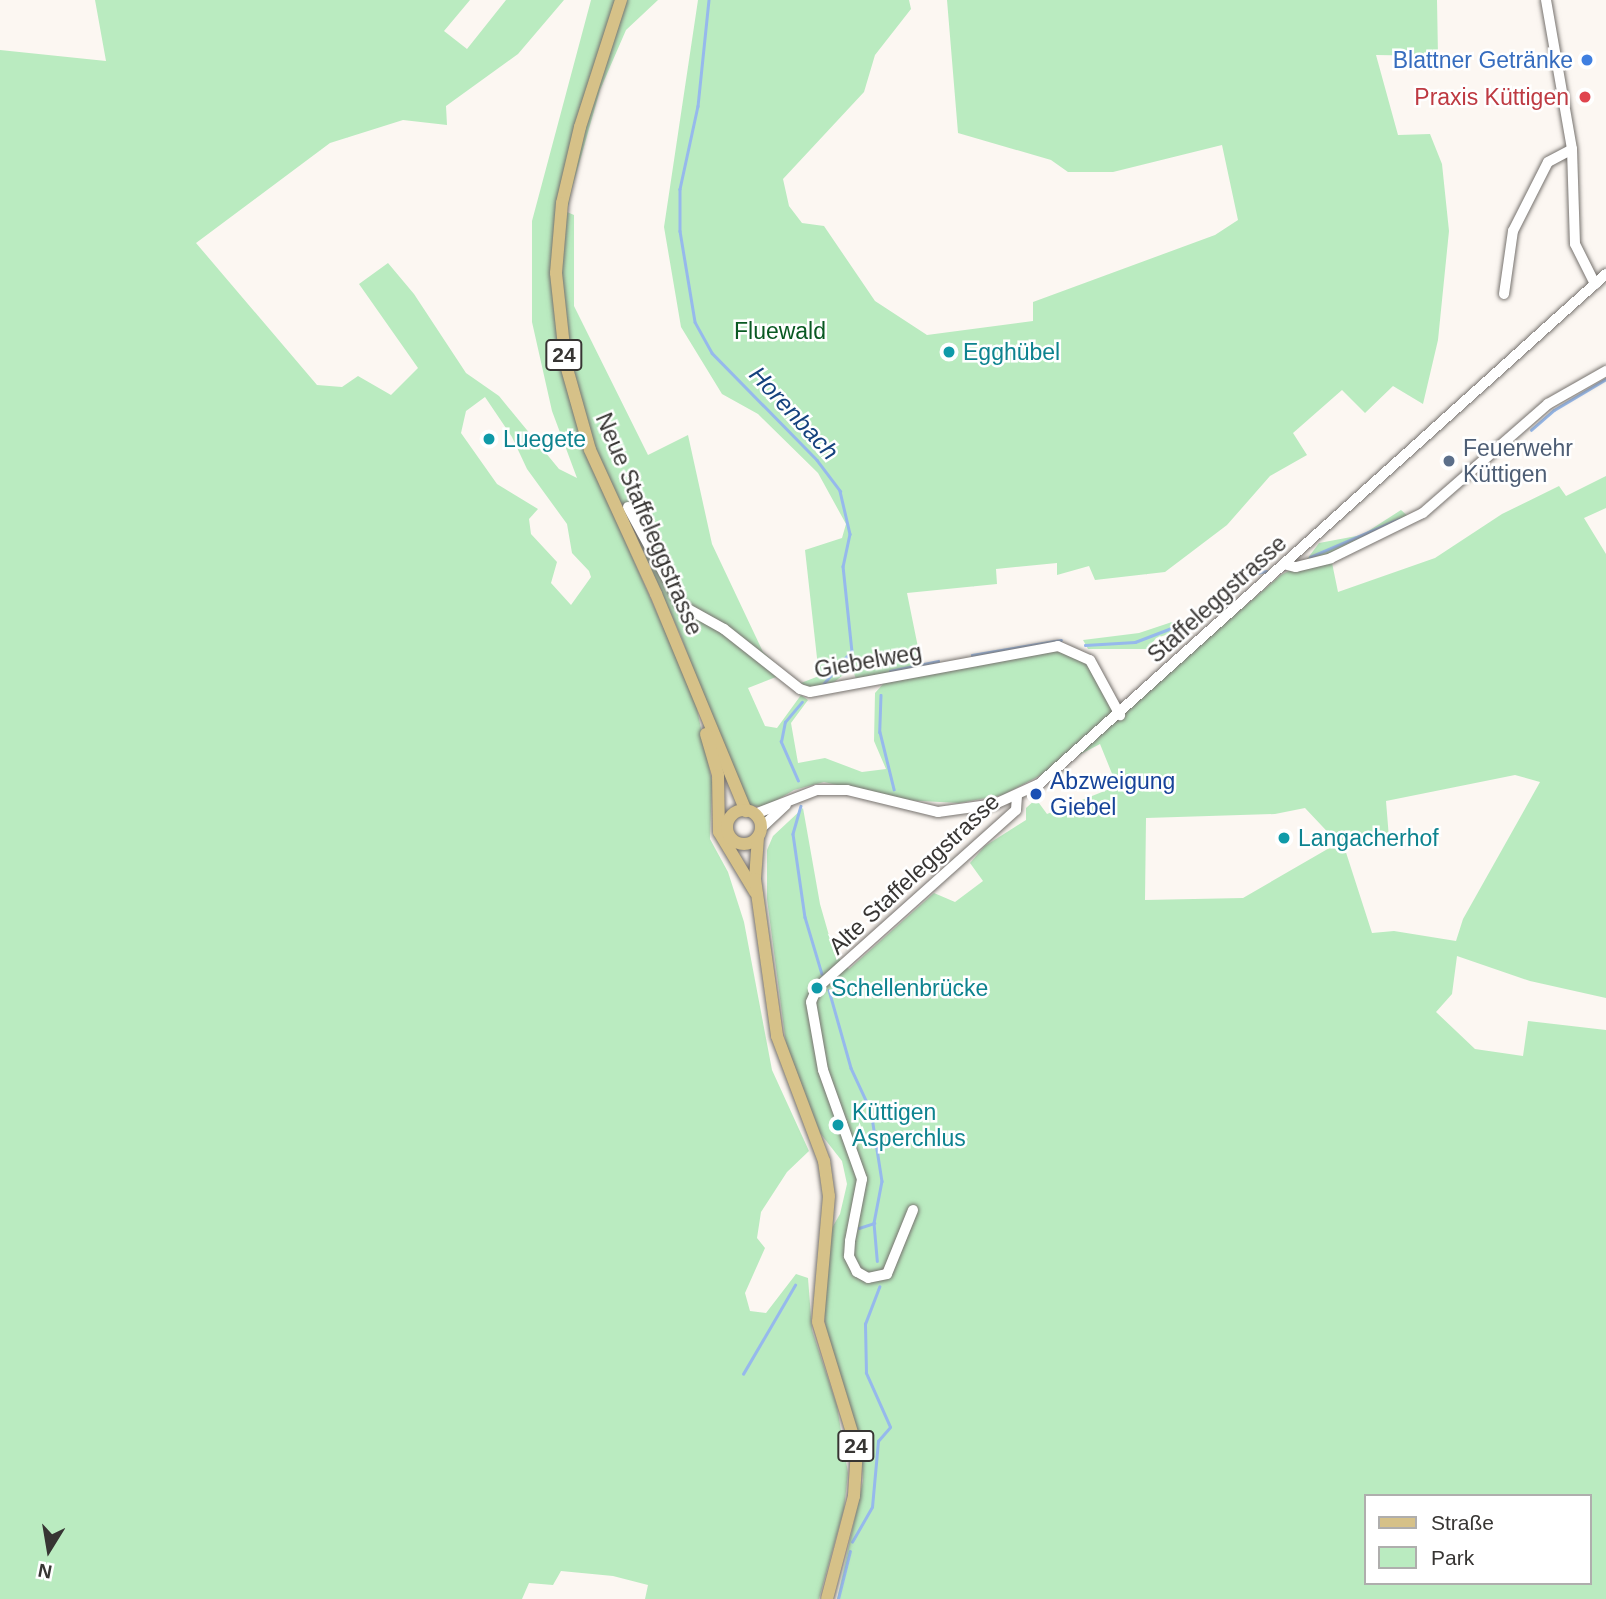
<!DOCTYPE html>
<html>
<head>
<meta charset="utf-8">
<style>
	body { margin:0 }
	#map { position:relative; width:1606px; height:1599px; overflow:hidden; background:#fcf7f2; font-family:Arial,sans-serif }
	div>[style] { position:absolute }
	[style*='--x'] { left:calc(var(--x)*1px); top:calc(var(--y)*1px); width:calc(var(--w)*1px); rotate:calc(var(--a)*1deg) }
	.green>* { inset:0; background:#baebc0 }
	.stream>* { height:2.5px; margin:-1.25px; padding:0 1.25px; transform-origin:1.25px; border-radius:1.25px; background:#96b9ec }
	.roads { filter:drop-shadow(0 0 2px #76726e) drop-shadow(0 0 2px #76726e) }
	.minor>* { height:10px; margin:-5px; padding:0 5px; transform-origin:5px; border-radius:5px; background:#fff }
	.major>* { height:12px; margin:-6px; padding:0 6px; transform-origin:6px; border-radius:6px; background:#d6c188 }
	.major>.ring { margin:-6px; padding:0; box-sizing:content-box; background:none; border:12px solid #d6c188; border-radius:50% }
	.dots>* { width:19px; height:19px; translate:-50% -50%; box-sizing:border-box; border:4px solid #fff; border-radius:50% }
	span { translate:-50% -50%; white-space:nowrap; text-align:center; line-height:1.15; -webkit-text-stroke:5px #fff; paint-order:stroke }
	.shield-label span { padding:2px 5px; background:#fff; border:2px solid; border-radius:5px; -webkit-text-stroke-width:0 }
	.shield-label { font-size:21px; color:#373533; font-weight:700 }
	.shop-label { font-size:23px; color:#366cbe }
	.right { translate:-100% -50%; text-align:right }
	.health-label { font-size:23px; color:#be3a42 }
	.park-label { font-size:23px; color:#095922 }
	.culture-label { font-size:23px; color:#0d838f }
	.left { translate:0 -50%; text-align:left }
	.service-label { font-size:23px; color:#4e5e75 }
	.street-label { font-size:23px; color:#373533 }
	.transit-label { font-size:23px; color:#164399 }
	.water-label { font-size:24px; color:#15427e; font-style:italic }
	.legend { position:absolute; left:1364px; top:1494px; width:228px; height:91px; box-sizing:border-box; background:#fff; border:2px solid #afaead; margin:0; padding:9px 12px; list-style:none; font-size:21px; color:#373533 }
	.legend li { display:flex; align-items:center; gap:14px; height:35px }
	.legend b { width:35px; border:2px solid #afaead }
	.north { position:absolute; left:14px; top:1515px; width:70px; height:70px; -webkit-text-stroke:5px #fff; paint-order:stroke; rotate:191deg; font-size:19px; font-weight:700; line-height:28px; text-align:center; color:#373533 }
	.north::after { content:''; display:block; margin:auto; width:24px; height:32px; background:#373533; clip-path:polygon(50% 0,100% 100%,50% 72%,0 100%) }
</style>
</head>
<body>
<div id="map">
	<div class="green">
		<div style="clip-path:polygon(evenodd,95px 0,470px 0,444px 31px,467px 49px,506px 0,564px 0,518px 54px,446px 106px,447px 125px,403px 120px,330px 143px,196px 243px,317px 385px,342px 387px,358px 376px,391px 395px,418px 368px,359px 284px,388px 263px,414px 294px,466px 373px,499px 396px,559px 469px,577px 478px,552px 411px,532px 322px,532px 221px,591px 0,658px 0,626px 30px,600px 90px,571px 192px,567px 212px,574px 215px,574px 306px,648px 455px,688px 435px,712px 544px,763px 652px,786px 673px,748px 688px,765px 726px,777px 728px,801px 695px,808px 700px,791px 723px,798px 763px,825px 758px,862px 772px,886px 769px,874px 741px,875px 693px,883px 684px,856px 679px,852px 668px,819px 694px,801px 683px,819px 676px,805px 550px,842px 538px,846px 524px,818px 473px,758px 414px,722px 394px,681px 327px,664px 227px,698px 0,909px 0,911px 9px,875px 55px,864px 92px,783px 179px,789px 206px,802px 223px,824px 226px,875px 301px,927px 335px,1033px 321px,1033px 302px,1215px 235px,1238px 220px,1222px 145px,1113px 172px,1068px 172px,1051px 160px,958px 133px,947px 0,1437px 0,1438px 56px,1376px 55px,1398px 135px,1430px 134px,1442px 164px,1449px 231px,1438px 340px,1423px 404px,1393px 386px,1365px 413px,1342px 390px,1293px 433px,1307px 455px,1270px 476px,1227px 525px,1165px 572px,1095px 580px,1089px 566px,1057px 575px,1057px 563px,996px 569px,997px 584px,907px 593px,923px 672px,1058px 646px,1090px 660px,1120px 714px,1281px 575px,1296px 567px,1331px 558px,1338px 592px,1435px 558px,1502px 514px,1559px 486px,1566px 496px,1606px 476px,1606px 508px,1584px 518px,1606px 554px,1606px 998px,1530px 981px,1457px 956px,1452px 994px,1436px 1012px,1475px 1049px,1523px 1056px,1528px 1021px,1606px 1030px,1606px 1599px,837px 1599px,863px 1481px,861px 1446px,827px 1340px,823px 1304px,829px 1233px,840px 1214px,847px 1184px,842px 1161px,820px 1133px,786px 1044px,767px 899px,767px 850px,773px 836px,803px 808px,820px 904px,834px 953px,849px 969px,934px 893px,955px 902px,983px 881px,970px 863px,985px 846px,1026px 820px,1026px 808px,1036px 799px,1047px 814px,1117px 786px,1100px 744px,1003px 795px,959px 803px,902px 800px,824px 782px,794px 790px,765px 807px,744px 805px,680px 634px,603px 465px,595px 473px,695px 699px,712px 782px,710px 839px,728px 872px,744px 922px,772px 1070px,809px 1151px,787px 1172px,761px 1212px,757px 1238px,765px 1248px,745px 1293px,750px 1311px,766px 1313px,796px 1274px,808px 1278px,812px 1330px,837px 1406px,848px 1473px,844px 1509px,819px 1599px,645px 1599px,648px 1585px,613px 1576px,561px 1571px,553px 1585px,529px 1583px,522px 1599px,0 1599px,0 50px,106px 61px,95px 0,485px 397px,512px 437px,527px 469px,567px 524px,572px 553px,589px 571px,591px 577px,571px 605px,551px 583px,557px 562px,531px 534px,529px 519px,538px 509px,497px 484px,461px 433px,466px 411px,485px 397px,95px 0,1515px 775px,1540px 782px,1463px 919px,1456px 941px,1394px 931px,1372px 933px,1342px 840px,1389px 838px,1386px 801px,1515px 775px,95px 0,1305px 808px,1338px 843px,1243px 898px,1145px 900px,1146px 818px,1275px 814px,1305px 808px,95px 0,1366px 1496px,1590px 1496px,1590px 1583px,1366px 1583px,1366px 1496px)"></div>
		<div style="clip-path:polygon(1401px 510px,1409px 517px,1345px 549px,1305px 562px,1319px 543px,1362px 535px)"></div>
		<div style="clip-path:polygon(1172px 622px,1188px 628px,1156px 638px,1148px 649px,1088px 649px,1083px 640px,1139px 633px)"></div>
	</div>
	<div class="stream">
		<div style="--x:709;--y:0;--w:107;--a:95.9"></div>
		<div style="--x:698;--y:106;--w:85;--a:102.2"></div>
		<div style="--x:680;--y:189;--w:42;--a:90"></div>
		<div style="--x:680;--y:231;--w:92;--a:80.6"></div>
		<div style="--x:695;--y:322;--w:35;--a:61"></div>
		<div style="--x:712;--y:353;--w:150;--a:45.5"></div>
		<div style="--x:817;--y:460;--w:39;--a:53"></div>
		<div style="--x:840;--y:491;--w:44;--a:76.9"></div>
		<div style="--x:850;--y:534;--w:33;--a:102"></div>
		<div style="--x:843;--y:566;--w:85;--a:84"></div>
		<div style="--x:852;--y:651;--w:43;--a:130.3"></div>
		<div style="--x:1531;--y:430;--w:30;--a:-41"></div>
		<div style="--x:1554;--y:410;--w:61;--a:-30.8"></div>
		<div style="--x:1310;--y:557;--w:97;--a:-23.1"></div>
		<div style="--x:1236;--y:578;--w:31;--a:-13"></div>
		<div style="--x:1085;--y:645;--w:50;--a:-3.4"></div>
		<div style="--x:1135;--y:642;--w:56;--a:-21"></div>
		<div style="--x:972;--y:655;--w:90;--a:-9.6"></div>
		<div style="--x:890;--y:671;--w:49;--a:-11.8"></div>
		<div style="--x:881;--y:695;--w:37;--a:92"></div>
		<div style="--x:880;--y:732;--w:59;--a:76.2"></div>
		<div style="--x:798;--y:781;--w:43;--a:-113.6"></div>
		<div style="--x:781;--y:742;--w:20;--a:-79"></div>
		<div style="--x:785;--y:722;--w:26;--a:-50"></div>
		<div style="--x:801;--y:806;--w:29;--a:106"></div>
		<div style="--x:793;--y:834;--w:84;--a:81.8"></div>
		<div style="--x:805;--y:917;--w:59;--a:73.4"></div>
		<div style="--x:829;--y:990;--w:81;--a:74.2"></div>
		<div style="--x:851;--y:1068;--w:47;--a:65.1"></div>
		<div style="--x:871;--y:1111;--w:71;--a:81.1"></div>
		<div style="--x:882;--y:1181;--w:43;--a:100.8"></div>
		<div style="--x:874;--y:1223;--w:38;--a:85"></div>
		<div style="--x:859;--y:1228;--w:16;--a:-18"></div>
		<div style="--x:743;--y:1374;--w:103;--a:-59.7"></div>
		<div style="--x:852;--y:1542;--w:40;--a:-60.3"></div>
		<div style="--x:872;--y:1507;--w:66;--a:-84.8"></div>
		<div style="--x:878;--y:1441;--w:18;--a:-49"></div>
		<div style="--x:890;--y:1427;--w:59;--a:-114"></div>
		<div style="--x:866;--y:1373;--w:49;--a:-91.2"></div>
		<div style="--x:865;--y:1324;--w:40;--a:-69"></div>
		<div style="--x:838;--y:1599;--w:49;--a:-76"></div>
	</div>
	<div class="roads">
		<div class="minor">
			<div style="--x:1546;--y:0;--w:151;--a:80.1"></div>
			<div style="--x:1572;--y:149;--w:95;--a:88.2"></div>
			<div style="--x:1575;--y:244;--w:45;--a:63.4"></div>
			<div style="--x:1504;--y:294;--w:64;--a:-81.9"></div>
			<div style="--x:1513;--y:231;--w:77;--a:-63.1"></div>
			<div style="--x:1548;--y:162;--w:27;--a:-28"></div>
			<div style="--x:628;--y:507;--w:111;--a:61.6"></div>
			<div style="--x:681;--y:605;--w:49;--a:29.2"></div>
			<div style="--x:724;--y:629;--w:97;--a:38.3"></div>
			<div style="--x:800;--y:689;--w:10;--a:17"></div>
			<div style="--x:810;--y:692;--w:252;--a:-10.5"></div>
			<div style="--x:1058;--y:646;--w:35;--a:24"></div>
			<div style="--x:1090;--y:660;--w:63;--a:61.4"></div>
			<div style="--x:1287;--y:565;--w:9;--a:13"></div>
			<div style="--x:1296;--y:567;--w:36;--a:-14"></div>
			<div style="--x:1331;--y:558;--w:102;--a:-26.1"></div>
			<div style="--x:1423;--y:513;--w:166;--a:-41.1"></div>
			<div style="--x:1548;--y:404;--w:67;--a:-29.6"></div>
			<div style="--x:755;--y:814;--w:66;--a:-21.2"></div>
			<div style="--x:817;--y:790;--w:30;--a:0"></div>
			<div style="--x:847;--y:790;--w:94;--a:13.6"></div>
			<div style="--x:938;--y:812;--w:58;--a:-8"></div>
			<div style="--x:995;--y:804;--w:48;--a:-24.4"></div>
			<div style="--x:1039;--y:784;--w:763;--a:-41.97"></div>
			<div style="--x:761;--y:828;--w:34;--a:-43"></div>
			<div style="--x:913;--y:1210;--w:69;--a:112.1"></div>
			<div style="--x:887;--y:1274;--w:19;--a:168"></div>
			<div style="--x:868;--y:1278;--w:13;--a:-151"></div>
			<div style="--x:857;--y:1272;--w:18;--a:-117"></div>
			<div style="--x:849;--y:1256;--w:15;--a:-86"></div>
			<div style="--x:850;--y:1241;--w:63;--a:-79"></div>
			<div style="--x:862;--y:1179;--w:116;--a:-109.7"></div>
			<div style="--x:823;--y:1070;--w:69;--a:-100"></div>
			<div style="--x:811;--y:1002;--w:15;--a:-67"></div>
			<div style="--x:817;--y:988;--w:267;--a:-41.8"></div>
			<div style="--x:1016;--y:810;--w:14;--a:-86"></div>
		</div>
		<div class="major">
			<div style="--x:621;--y:0;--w:133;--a:107.9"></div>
			<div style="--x:580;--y:127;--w:78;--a:103.3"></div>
			<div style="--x:562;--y:203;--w:70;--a:94.9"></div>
			<div style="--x:556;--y:273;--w:93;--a:83.8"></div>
			<div style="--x:566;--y:365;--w:88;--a:74.2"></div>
			<div style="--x:590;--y:450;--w:158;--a:65.4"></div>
			<div style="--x:656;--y:594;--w:235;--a:67.5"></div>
			<div style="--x:706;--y:734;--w:43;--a:73.7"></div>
			<div style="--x:718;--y:775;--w:57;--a:89"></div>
			<div style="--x:719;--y:832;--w:70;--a:59"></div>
			<div class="ring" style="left:727px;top:810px;width:22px;height:22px"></div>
			<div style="--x:758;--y:837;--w:42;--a:94.1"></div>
			<div style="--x:755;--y:879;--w:159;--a:82"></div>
			<div style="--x:777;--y:1036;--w:134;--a:69.4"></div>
			<div style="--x:824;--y:1161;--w:35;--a:82"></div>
			<div style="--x:829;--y:1196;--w:126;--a:95"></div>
			<div style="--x:818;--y:1322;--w:133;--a:72.9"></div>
			<div style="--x:857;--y:1449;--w:47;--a:93.7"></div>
			<div style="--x:854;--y:1496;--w:106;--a:104.7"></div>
		</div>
	</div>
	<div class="dots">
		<div style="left:1587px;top:60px;background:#3f7fe0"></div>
		<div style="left:1585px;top:97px;background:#e0444e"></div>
		<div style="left:949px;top:352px;background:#0f9aa8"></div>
		<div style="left:489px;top:439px;background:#0f9aa8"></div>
		<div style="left:1449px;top:461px;background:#5c6f8a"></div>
		<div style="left:1036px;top:794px;background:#1a4fb4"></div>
		<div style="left:1284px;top:838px;background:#0f9aa8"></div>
		<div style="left:817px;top:988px;background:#0f9aa8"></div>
		<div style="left:838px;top:1125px;background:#0f9aa8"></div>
	</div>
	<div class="shield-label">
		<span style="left:564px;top:355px">24</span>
		<span style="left:856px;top:1446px">24</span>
	</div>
	<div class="shop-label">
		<span class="right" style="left:1573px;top:60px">Blattner Getränke</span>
	</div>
	<div class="health-label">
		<span class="right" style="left:1569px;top:97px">Praxis Küttigen</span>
	</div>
	<div class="park-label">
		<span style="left:780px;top:331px">Fluewald</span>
	</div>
	<div class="culture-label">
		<span class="left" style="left:963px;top:352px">Egghübel</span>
		<span class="left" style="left:503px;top:439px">Luegete</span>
		<span class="left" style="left:1298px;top:838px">Langacherhof</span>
		<span class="left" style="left:831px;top:988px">Schellenbrücke</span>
		<span class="left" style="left:852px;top:1125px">Küttigen<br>Asperchlus</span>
	</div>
	<div class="service-label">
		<span class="left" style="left:1463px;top:461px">Feuerwehr<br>Küttigen</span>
	</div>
	<div class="street-label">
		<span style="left:649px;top:524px;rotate:67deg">Neue Staffeleggstrasse</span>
		<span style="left:1217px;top:599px;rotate:-42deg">Staffeleggstrasse</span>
		<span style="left:868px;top:661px;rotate:-10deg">Giebelweg</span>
		<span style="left:914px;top:874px;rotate:-43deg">Alte Staffeleggstrasse</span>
	</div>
	<div class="transit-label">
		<span class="left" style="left:1050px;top:794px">Abzweigung<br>Giebel</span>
	</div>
	<div class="water-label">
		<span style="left:794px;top:413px;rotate:47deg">Horenbach</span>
	</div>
	<ul class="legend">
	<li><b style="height:9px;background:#d6c188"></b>Straße</li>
	<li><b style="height:19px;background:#baebc0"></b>Park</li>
	</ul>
	<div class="north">N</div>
</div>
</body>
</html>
